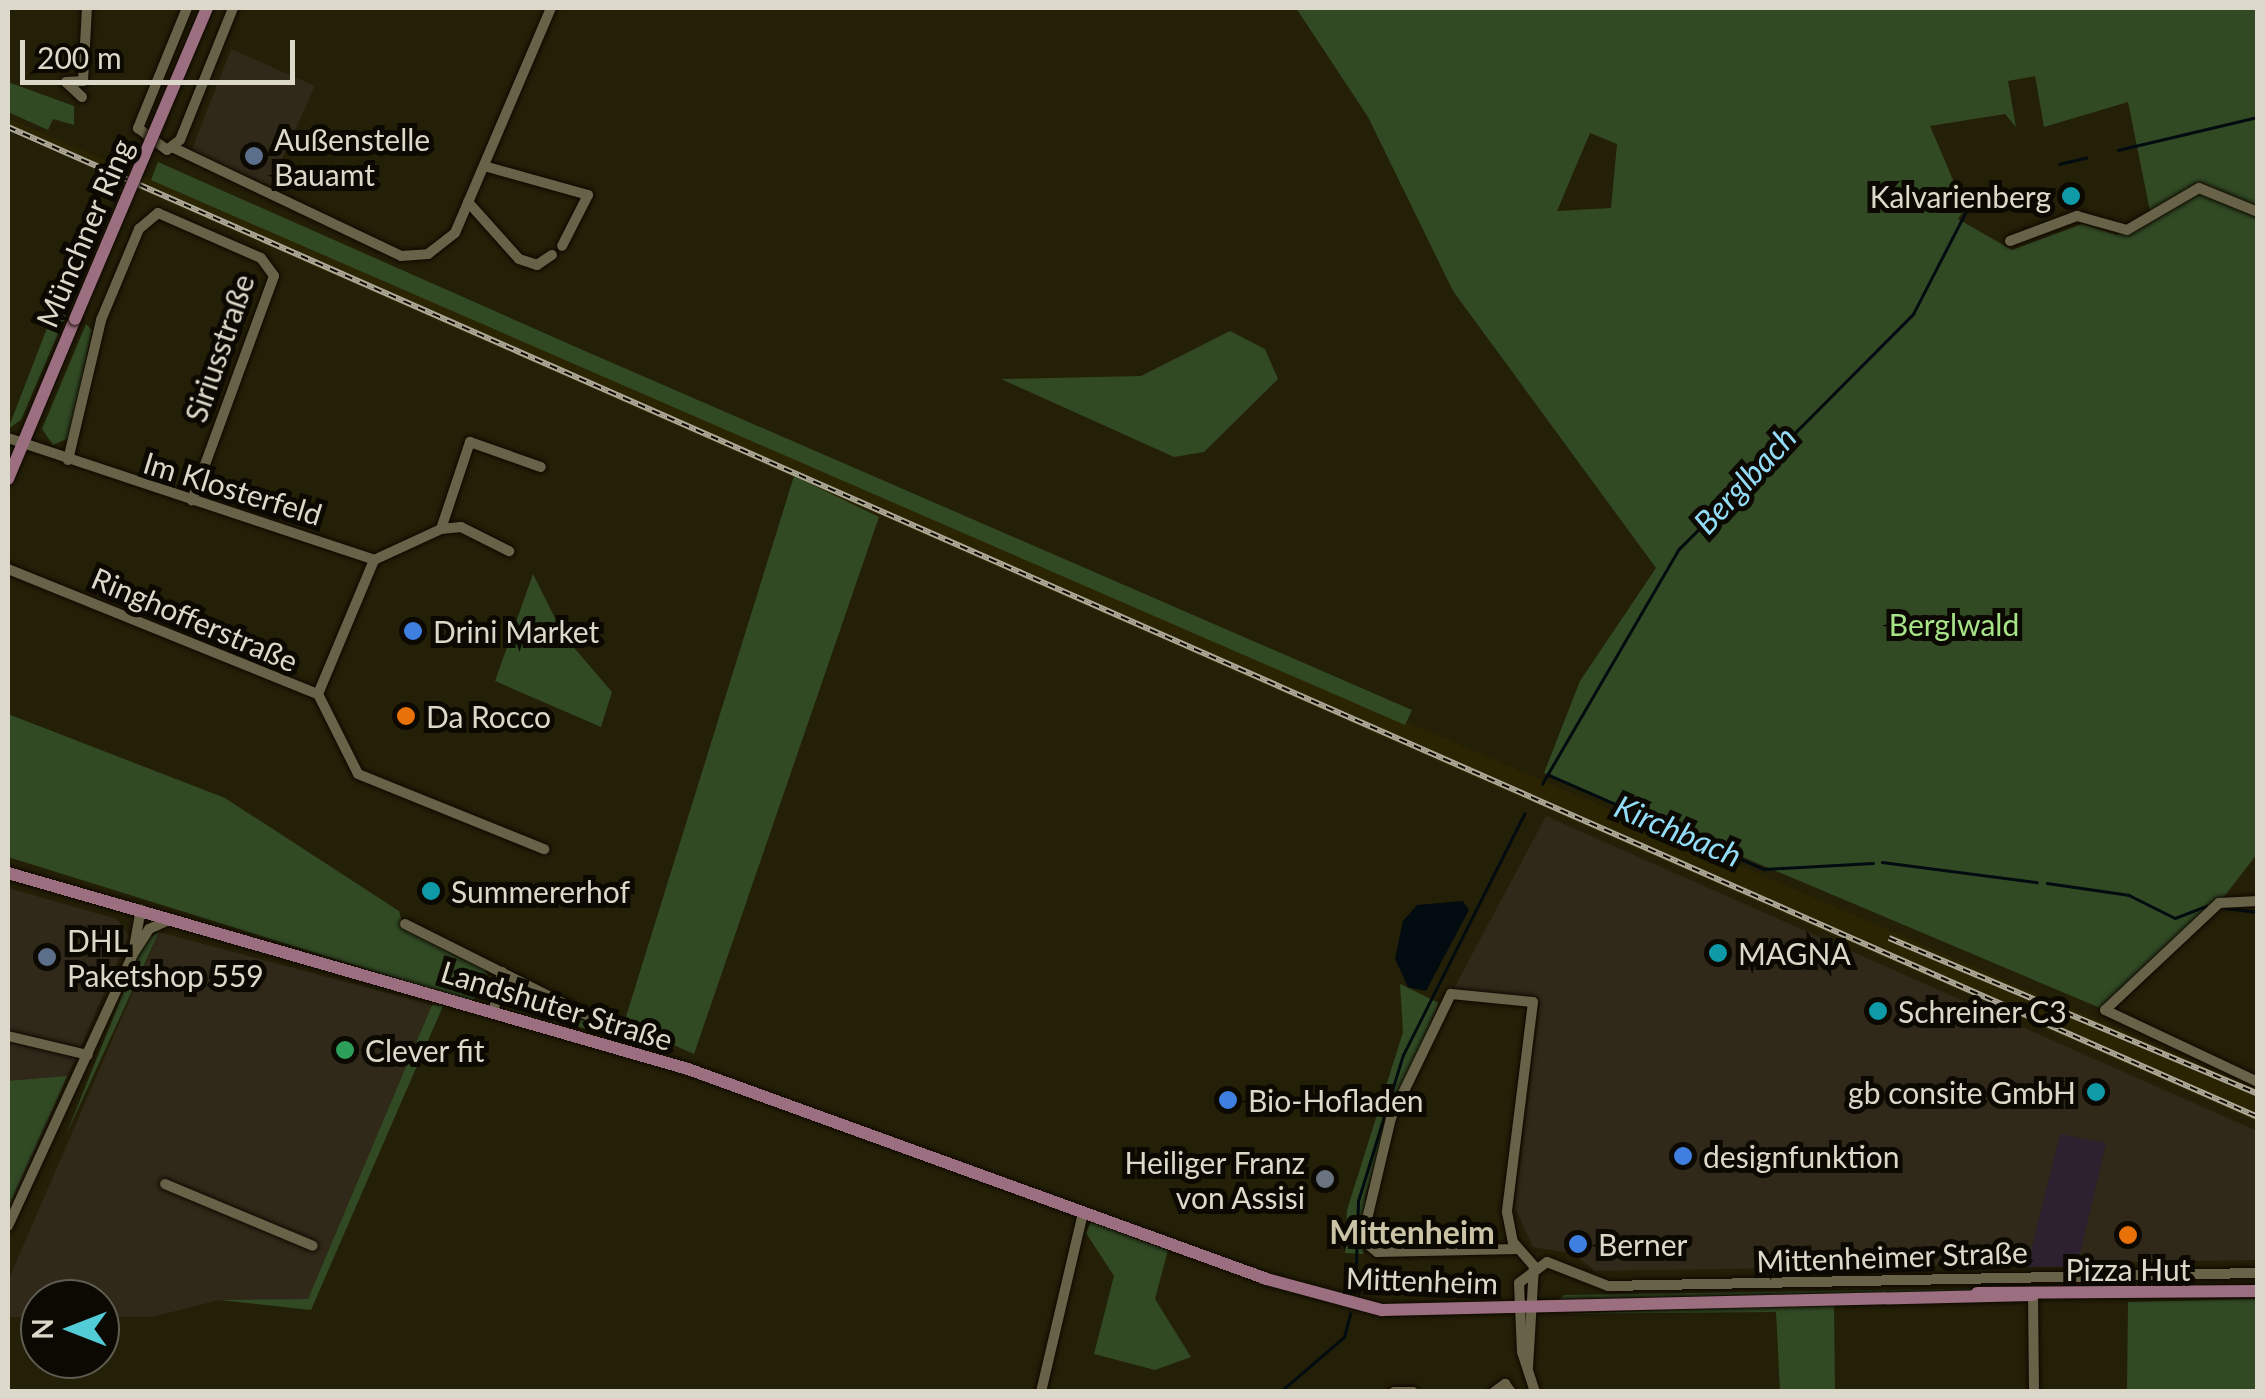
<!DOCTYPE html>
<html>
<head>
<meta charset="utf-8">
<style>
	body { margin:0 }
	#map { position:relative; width:2265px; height:1399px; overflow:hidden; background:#241f07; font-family:Lato,sans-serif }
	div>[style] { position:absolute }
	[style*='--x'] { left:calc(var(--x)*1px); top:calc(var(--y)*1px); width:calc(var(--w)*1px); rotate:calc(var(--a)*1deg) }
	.commercial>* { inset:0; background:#302919 }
	.industrial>* { inset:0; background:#2d212f }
	.built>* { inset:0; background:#2b2403 }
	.green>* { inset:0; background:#314a24 }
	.water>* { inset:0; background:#020b10 }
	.stream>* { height:2.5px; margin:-1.25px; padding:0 1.25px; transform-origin:1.25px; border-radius:1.25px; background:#020b10 }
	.roads { filter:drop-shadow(0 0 2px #0e0800) drop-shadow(0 0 2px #0e0800) }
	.minor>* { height:10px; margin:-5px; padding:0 5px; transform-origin:5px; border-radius:5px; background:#686248 }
	.major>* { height:12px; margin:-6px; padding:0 6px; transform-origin:6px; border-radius:6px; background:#9b6f7f }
	.rail>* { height:6px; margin-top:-3px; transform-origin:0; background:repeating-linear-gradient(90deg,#0b0902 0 8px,#aea999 0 16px); box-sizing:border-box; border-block:2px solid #aea999 }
	.bridges { filter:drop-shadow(0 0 2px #0e0800) drop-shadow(0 0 2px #0e0800) }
	.major-bridge>* { height:12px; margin:-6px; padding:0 6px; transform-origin:6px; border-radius:6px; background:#9b6f7f }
	.dots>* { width:28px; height:28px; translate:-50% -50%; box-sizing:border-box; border:5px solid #0b0902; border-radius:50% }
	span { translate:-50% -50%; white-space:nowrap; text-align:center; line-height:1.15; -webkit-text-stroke:10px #0b0902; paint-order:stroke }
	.poi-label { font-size:30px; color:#dcd8ca }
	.left { translate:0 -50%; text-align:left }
	.right { translate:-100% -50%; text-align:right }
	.street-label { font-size:30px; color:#dcd8ca }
	.park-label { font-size:30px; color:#a7e487 }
	.water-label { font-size:32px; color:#93dcf8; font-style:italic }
	.neighbourhood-label { font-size:32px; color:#cac3a6; font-weight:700 }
	.frame { position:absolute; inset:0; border:10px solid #dcd8ca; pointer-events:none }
	.north { position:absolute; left:20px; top:1279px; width:100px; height:100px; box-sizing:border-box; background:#0b0902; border:2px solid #5f5c52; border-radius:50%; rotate:270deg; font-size:28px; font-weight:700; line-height:40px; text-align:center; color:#dcd8ca }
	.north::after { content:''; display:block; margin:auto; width:35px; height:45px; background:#52ccd6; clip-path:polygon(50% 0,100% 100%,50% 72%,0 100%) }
	.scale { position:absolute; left:20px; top:40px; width:275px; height:45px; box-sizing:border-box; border:5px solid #dcd8ca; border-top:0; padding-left:12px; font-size:30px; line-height:35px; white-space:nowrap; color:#dcd8ca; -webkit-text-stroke:8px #0b0902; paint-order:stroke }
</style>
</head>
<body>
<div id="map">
	<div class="commercial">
		<div style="clip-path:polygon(231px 49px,315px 86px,270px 186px,191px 152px)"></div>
		<div style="clip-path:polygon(1546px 816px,2257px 1131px,2257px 1260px,1595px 1271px,1572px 1253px,1533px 1247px,1515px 1208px,1540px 1003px,1452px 992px)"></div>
		<div style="clip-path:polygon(8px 888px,117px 919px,129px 936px,8px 1213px)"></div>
		<div style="clip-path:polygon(159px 932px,432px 1005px,308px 1299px,219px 1300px,152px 1317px,100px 1317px,100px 1299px,40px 1299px,40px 1317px,8px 1317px,8px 1281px)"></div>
	</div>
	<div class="industrial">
		<div style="clip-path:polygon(2060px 1134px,2106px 1143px,2077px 1267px,2027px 1267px)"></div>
	</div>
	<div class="built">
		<div style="clip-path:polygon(8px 118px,2257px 1089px,2257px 1122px,149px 194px,8px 129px)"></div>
	</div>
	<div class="green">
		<div style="clip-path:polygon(evenodd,1296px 8px,2257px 8px,2257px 854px,2219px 903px,2105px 1010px,1544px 773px,1580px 681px,1656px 568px,1453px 291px,1368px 117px,1296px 8px,2035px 76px,2044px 127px,2128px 102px,2152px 221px,2117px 235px,2082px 224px,2012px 250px,1958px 219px,1965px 208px,1930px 126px,2005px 114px,2016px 127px,2008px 81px,2035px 76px,1296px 8px,1590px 133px,1617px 144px,1611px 208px,1557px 211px,1590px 133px)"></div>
		<div style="clip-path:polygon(8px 82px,74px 106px,74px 125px,53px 119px,48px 130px,8px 112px)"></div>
		<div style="clip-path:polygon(158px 162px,569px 344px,1412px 710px,1405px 725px,151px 180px)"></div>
		<div style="clip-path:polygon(54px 310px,66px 315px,21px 420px,8px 429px)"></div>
		<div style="clip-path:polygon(86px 324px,92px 330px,69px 438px,53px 445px,42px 429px)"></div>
		<div style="clip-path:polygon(1230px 331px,1265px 349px,1278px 379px,1204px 452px,1174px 457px,1001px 379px,1141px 376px)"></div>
		<div style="clip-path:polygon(794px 476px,879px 517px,694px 1054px,624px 1023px)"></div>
		<div style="clip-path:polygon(533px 574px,564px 636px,612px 692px,601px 727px,495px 681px)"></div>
		<div style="clip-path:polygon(8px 714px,225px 798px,399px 911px,404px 929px,484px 968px,493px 988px,470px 1001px,8px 857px)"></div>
		<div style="clip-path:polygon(159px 932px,66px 1135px,144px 941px)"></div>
		<div style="clip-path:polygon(1400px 984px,1439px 1003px,1389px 1117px,1365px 1197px,1363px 1254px,1345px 1253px,1347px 1210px,1403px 1032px)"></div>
		<div style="clip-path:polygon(518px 985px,632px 1041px,511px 1009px,506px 996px)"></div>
		<div style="clip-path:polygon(432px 1005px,443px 1006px,311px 1310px,219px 1300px,308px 1299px)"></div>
		<div style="clip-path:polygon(67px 1076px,16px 1189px,8px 1208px,8px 1081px)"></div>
		<div style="clip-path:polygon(1091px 1222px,1168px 1250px,1155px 1299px,1191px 1357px,1155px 1370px,1094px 1354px,1114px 1276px,1086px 1233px)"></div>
		<div style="clip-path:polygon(2123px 1286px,1901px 1292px,1560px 1299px,1564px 1295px)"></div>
		<div style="clip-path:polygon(2257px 1299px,2257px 1391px,2127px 1391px,2128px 1302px)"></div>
		<div style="clip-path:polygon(1834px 1304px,1835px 1391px,1780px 1391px,1776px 1312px,1561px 1314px)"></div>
	</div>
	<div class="water">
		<div style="clip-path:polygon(1463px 901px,1469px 910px,1426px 991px,1408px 987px,1395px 959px,1403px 921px,1417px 905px)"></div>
	</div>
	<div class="stream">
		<div style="--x:2118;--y:150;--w:144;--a:-13.3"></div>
		<div style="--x:2059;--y:164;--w:28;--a:-13"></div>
		<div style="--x:1549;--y:775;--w:235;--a:23.6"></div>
		<div style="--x:1764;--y:869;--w:109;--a:-3.2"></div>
		<div style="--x:1542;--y:784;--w:272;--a:-59.8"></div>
		<div style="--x:1679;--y:549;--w:332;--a:-45.1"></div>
		<div style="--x:1913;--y:314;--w:131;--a:-62.7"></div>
		<div style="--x:1882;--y:862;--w:156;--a:7.4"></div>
		<div style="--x:2047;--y:883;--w:83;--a:8.3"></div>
		<div style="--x:2129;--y:895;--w:51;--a:26.6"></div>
		<div style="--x:2175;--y:918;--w:34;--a:-21"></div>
		<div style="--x:2225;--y:908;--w:33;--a:7"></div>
		<div style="--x:1355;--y:1293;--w:92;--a:-88.1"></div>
		<div style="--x:1358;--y:1201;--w:153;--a:-72.9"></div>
		<div style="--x:1403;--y:1055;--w:270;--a:-63.3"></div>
		<div style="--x:1280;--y:1392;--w:84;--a:-40.7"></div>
		<div style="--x:1344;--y:1337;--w:24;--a:-75"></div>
	</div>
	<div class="roads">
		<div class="minor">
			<div style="--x:187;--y:8;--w:130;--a:112.2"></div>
			<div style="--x:138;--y:128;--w:36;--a:37"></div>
			<div style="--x:167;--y:150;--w:16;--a:-38"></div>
			<div style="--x:180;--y:140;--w:142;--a:-68.1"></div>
			<div style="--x:82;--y:97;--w:22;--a:-137"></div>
			<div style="--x:66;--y:82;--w:17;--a:-3"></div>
			<div style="--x:83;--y:81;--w:73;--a:-86.9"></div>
			<div style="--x:174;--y:148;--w:251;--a:25.4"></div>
			<div style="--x:401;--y:256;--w:27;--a:-4"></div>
			<div style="--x:428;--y:254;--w:34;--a:-38"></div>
			<div style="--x:455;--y:233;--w:245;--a:-66.9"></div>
			<div style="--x:484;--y:166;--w:108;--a:15.6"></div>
			<div style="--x:588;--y:195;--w:57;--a:117"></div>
			<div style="--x:468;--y:202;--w:76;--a:48.2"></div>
			<div style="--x:519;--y:259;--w:19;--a:18"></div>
			<div style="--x:537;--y:265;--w:18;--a:-34"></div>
			<div style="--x:2010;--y:241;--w:72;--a:-20.5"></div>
			<div style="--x:2077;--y:216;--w:52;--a:15.6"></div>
			<div style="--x:2127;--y:230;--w:83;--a:-30.3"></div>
			<div style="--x:2199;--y:188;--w:64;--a:22.1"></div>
			<div style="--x:8;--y:438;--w:386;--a:18.4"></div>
			<div style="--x:68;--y:460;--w:144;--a:-76.7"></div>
			<div style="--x:101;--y:320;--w:99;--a:-67.3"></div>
			<div style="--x:139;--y:229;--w:25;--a:-40"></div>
			<div style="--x:158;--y:213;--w:112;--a:23.6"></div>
			<div style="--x:261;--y:258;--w:22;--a:54"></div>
			<div style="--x:274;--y:276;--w:239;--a:110.1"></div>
			<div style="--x:441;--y:529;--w:92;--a:-71.6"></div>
			<div style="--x:470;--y:442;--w:75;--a:19.4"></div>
			<div style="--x:374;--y:560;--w:74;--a:-24.8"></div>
			<div style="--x:441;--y:529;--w:20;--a:-6"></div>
			<div style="--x:461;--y:527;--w:54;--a:26.6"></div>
			<div style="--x:8;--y:569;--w:334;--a:22"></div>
			<div style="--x:318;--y:694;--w:89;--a:63.4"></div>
			<div style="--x:358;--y:774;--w:201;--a:22"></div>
			<div style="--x:318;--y:694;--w:145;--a:-67.3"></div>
			<div style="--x:2258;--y:901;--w:39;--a:177"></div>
			<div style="--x:2219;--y:903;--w:156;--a:136.8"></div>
			<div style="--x:2105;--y:1010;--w:169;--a:25.2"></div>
			<div style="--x:405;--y:924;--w:266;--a:26.6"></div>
			<div style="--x:643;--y:1043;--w:11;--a:-22"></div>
			<div style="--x:134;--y:948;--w:39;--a:-80"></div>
			<div style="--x:1533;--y:1002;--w:212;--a:97.1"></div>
			<div style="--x:1507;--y:1212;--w:31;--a:79"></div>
			<div style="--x:1513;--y:1242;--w:32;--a:49"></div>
			<div style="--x:493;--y:1013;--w:42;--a:-77.6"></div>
			<div style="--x:8;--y:1036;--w:82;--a:13.4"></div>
			<div style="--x:165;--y:1184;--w:160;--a:22.7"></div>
			<div style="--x:8;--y:1226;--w:299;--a:-65.3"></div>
			<div style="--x:133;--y:954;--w:30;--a:-57"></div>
			<div style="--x:149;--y:929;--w:24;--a:-24"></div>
			<div style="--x:1517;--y:1249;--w:140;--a:178.8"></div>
			<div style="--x:1377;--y:1252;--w:16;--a:-140"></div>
			<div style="--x:1365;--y:1242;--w:23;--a:-85"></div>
			<div style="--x:1367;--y:1219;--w:104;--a:-76.6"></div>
			<div style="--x:1391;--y:1118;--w:138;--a:-64.2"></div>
			<div style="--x:1451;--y:994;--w:82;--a:5.6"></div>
			<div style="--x:2033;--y:1295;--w:97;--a:89.4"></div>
			<div style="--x:1528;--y:1367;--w:101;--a:-86.6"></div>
			<div style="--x:1041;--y:1392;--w:184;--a:-76.8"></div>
			<div style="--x:1394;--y:1392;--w:19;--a:0"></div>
			<div style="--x:1494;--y:1392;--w:14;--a:-36"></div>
			<div style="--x:1505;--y:1384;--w:10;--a:53"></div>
			<div style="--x:1535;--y:1392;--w:42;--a:-108"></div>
			<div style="--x:1522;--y:1352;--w:69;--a:-92.5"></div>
			<div style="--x:1519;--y:1283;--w:35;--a:-37"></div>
			<div style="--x:1547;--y:1262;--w:66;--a:21.5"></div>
			<div style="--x:1608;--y:1286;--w:650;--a:-1.15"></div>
		</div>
		<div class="major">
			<div style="--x:8;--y:479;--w:173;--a:-67.3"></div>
			<div style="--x:8;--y:873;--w:708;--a:16.08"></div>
			<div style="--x:688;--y:1069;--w:616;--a:19.94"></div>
			<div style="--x:1263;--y:1278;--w:123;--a:15.1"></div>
			<div style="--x:1382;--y:1310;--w:651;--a:-1.32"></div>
			<div style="--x:1977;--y:1293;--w:281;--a:-0.4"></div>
		</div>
	</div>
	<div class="rail">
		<div style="--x:8;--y:127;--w:2458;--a:23.75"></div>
		<div style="--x:1889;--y:938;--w:401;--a:22.9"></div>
	</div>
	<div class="bridges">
		<div class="major-bridge">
			<div style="--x:75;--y:319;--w:338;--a:-67"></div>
		</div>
	</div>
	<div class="dots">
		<div style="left:254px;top:156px;background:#5c6f8a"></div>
		<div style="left:2071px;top:196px;background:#0f9aa8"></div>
		<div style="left:413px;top:631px;background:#3f7fe0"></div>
		<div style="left:406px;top:716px;background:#e8710a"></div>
		<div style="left:431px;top:891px;background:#0f9aa8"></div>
		<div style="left:1718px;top:953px;background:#0f9aa8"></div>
		<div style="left:47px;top:957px;background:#5c6f8a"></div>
		<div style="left:1878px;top:1011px;background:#0f9aa8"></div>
		<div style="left:345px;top:1050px;background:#2e9e5b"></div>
		<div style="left:2096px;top:1092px;background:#0f9aa8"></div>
		<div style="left:1228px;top:1100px;background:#3f7fe0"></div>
		<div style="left:1683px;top:1156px;background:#3f7fe0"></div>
		<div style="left:1325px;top:1179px;background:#6b7280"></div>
		<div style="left:2128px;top:1235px;background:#e8710a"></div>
		<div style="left:1578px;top:1244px;background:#3f7fe0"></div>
	</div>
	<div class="poi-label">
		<span class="left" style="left:274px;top:156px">Außenstelle<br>Bauamt</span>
		<span class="right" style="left:2051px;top:196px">Kalvarienberg</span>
		<span class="left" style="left:433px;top:631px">Drini Market</span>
		<span class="left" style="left:426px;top:716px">Da Rocco</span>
		<span class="left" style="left:451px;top:891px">Summererhof</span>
		<span class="left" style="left:67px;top:957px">DHL<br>Paketshop 559</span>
		<span class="left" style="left:1738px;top:953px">MAGNA</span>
		<span class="left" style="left:1898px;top:1011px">Schreiner C3</span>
		<span class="left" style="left:365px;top:1050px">Clever fit</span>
		<span class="right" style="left:2076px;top:1092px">gb consite GmbH</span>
		<span class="left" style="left:1248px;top:1100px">Bio-Hofladen</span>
		<span class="left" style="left:1703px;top:1156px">designfunktion</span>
		<span class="right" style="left:1305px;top:1179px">Heiliger Franz<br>von Assisi</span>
		<span class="left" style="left:1598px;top:1244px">Berner</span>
		<span style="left:2128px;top:1269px">Pizza Hut</span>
	</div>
	<div class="street-label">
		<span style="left:84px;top:233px;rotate:-67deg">Münchner Ring</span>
		<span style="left:219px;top:348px;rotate:-71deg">Siriusstraße</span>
		<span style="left:233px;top:488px;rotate:17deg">Im Klosterfeld</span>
		<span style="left:195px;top:619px;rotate:23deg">Ringhofferstraße</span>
		<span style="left:557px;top:1005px;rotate:17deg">Landshuter Straße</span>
		<span style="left:1892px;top:1256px;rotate:-2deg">Mittenheimer Straße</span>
		<span style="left:1422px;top:1280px;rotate:2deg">Mittenheim</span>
	</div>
	<div class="park-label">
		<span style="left:1954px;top:624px">Berglwald</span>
	</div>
	<div class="water-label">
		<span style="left:1745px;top:480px;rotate:-47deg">Berglbach</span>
		<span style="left:1678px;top:831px;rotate:23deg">Kirchbach</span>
	</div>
	<div class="neighbourhood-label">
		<span style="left:1412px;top:1232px">Mittenheim</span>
	</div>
	<div class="frame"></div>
	<div class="north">N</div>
	<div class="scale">200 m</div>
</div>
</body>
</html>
